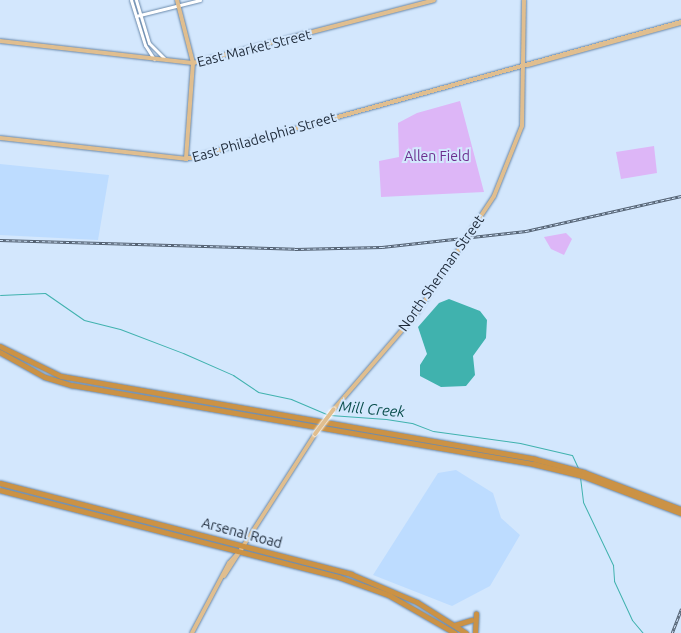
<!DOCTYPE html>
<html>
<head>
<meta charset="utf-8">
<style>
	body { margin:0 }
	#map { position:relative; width:681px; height:633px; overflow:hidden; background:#d3e7fd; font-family:Ubuntu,sans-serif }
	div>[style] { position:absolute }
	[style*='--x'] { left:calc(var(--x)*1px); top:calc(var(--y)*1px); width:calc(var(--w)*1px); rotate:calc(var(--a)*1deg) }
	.built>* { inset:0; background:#bddcff }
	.green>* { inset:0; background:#ddb6f7 }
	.water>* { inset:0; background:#40b2ae }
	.stream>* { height:1px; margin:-0.5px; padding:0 0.5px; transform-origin:0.5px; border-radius:0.5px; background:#40b2ae }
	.roads { filter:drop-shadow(0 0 1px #6a89ab) drop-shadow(0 0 1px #6a89ab) }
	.minor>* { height:3px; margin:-1.5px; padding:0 1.5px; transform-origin:1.5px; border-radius:1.5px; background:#fff }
	.major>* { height:4px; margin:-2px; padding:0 2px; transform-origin:2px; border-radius:2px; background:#e0be8f }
	.highway>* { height:4.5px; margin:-2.25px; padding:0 2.25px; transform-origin:2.25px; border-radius:2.25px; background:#cb9245 }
	.rail>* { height:2.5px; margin-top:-1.25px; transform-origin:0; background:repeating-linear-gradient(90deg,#d3e7fd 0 3px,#526071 0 6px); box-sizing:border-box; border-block:1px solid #526071 }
	.bridges { filter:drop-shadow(0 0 1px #fff) drop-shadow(0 0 1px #fff) }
	.major-bridge>* { height:4px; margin:-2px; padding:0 2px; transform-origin:2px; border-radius:2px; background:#e0be8f }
	span { translate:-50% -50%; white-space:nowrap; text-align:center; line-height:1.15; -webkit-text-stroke:4px #d3e7fd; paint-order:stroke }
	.street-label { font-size:14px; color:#1e2a39 }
	.park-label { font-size:14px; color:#6c2e8e }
	.water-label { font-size:15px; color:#0a4e4c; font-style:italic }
</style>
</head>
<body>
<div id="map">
	<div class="built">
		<div style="clip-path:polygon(0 164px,109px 175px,98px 240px,0 235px)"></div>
		<div style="clip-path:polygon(456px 470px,493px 493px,501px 518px,520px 535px,490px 586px,452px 606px,373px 575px,438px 473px)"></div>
	</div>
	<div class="green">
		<div style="clip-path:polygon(460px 101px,484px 192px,381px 197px,379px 161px,399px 157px,398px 123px,417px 113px)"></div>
		<div style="clip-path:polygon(654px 146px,657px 173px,621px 179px,616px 152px)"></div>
		<div style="clip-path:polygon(566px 233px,572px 239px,564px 255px,551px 249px,544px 237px)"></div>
	</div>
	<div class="water">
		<div style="clip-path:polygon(449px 299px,480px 311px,487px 320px,486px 338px,473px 356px,475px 375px,466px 386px,441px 387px,420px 376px,420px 365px,427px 354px,418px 327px,439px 303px)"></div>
	</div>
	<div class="stream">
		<div style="--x:0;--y:295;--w:45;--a:-2.5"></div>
		<div style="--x:45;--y:293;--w:47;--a:34.7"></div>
		<div style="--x:84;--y:320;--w:37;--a:14"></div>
		<div style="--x:120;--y:329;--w:67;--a:20.9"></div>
		<div style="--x:183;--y:353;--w:55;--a:23.7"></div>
		<div style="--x:233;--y:375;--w:30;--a:34"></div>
		<div style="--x:258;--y:392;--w:34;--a:12"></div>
		<div style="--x:291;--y:399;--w:39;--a:23"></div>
		<div style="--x:330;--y:415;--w:56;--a:4.1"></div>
		<div style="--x:386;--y:419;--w:26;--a:9"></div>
		<div style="--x:412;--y:423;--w:22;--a:21"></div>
		<div style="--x:433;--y:431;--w:88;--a:7.9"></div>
		<div style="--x:520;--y:443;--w:53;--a:13"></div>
		<div style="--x:572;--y:455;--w:14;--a:65"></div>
		<div style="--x:580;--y:477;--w:25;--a:83"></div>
		<div style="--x:583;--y:502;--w:70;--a:64.5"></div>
		<div style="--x:613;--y:565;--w:16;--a:86"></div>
		<div style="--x:614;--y:581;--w:43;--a:65.2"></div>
		<div style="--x:632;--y:620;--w:17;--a:50"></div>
	</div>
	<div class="roads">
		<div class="minor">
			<div style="--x:131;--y:0;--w:47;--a:72.7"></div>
			<div style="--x:145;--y:45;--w:17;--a:57"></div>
			<div style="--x:136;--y:0;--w:45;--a:73.2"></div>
			<div style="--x:149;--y:43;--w:23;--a:45"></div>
			<div style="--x:136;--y:16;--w:66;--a:-14"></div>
		</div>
		<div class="major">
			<div style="--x:177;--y:0;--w:65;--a:75.7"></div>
			<div style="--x:193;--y:63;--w:96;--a:94.2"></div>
			<div style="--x:0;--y:41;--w:194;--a:6.5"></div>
			<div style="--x:193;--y:63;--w:249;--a:-14.6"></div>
			<div style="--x:528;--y:65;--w:159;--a:-15.4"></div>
			<div style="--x:0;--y:138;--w:187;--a:6.4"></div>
			<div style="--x:186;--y:159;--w:514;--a:-15.47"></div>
			<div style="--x:334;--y:409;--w:125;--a:-49.2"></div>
			<div style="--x:416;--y:314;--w:141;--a:-56.5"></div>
			<div style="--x:494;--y:196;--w:75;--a:-68.2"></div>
			<div style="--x:522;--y:126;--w:126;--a:-89.1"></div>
			<div style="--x:224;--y:576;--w:169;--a:-57.3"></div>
			<div style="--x:192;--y:633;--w:79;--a:-62.1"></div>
			<div style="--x:229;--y:563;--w:18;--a:-47"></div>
		</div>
		<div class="highway">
			<div style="--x:0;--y:346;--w:68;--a:26.2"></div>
			<div style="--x:61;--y:376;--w:481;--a:9.9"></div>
			<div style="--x:535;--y:459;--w:51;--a:14.9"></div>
			<div style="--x:584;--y:472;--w:104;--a:20.9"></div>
			<div style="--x:0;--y:352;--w:51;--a:29.1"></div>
			<div style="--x:45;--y:377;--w:28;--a:17"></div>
			<div style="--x:72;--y:385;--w:469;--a:9.7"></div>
			<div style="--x:534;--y:464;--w:50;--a:13.8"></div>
			<div style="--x:583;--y:476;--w:105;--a:20.7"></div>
			<div style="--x:0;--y:483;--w:363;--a:14.5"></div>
			<div style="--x:351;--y:574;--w:72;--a:23"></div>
			<div style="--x:417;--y:602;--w:58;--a:32.3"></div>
			<div style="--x:0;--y:490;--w:350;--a:14.4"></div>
			<div style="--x:339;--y:577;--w:53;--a:19.8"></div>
			<div style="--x:389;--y:595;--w:76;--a:29.9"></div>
			<div style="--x:455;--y:625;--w:17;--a:-17"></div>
			<div style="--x:475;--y:633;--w:19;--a:-87"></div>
		</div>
	</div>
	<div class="rail">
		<div style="--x:0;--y:240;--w:295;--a:1.7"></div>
		<div style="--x:295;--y:249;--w:87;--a:-1.3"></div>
		<div style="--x:382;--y:247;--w:145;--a:-6.3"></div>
		<div style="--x:526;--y:231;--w:159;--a:-12.7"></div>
		<div style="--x:672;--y:633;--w:26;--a:-69"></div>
	</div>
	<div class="bridges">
		<div class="major-bridge">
			<div style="--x:315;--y:434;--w:31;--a:-53"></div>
		</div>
	</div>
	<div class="street-label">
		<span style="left:254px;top:48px;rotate:-14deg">East Market Street</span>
		<span style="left:264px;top:137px;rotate:-16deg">East Philadelphia Street</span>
		<span style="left:441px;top:273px;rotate:-55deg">North Sherman Street</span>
		<span style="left:242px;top:533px;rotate:15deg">Arsenal Road</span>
	</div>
	<div class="park-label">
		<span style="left:437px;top:156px">Allen Field</span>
	</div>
	<div class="water-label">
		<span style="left:372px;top:409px;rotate:5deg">Mill Creek</span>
	</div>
</div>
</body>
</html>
